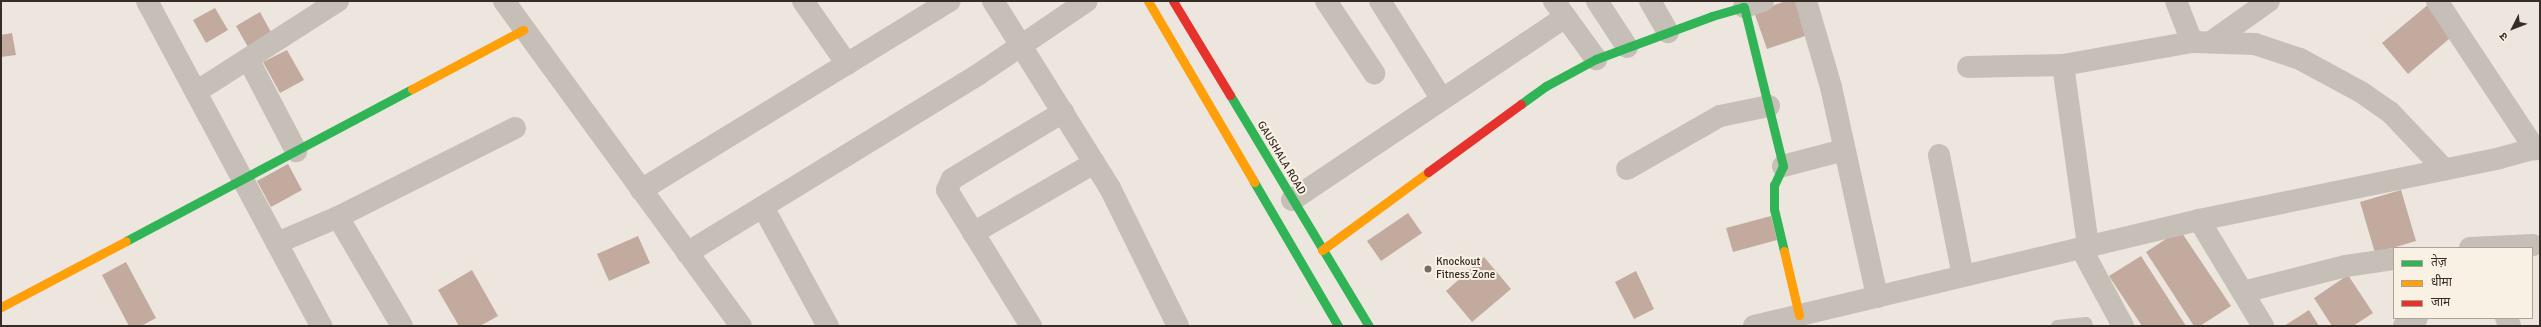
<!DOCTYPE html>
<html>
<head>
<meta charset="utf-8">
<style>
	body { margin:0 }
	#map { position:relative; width:2541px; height:327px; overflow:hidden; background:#ede6de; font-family:Signika,"Noto Sans Devanagari",sans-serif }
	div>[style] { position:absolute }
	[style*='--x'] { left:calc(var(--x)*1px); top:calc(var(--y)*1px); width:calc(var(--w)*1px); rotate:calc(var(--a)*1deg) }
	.building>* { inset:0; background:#c2aa9f }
	.lane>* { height:12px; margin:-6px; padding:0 6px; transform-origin:6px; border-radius:6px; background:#c6bfb8 }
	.street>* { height:22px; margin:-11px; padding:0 11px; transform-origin:11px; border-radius:11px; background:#c6bfb8 }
	.fast>* { height:9px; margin:-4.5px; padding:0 4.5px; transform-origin:4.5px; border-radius:4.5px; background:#30b455 }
	.slow>* { height:9px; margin:-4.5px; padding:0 4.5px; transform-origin:4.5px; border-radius:4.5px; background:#ff9f0a }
	.jam>* { height:9px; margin:-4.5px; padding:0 4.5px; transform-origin:4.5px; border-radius:4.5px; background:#e5322d }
	.dots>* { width:11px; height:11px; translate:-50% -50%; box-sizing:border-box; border:2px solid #faf1e5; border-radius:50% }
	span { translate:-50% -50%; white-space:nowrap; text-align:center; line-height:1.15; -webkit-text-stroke:4px #faf1e5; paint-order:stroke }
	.street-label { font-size:11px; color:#372c26 }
	.poi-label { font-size:11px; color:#372c26 }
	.left { translate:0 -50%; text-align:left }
	.frame { position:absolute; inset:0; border:2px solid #372c26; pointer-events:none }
	.legend { position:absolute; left:2393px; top:247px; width:140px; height:72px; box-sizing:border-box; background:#faf1e5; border:1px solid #aca299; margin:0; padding:5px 7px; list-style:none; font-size:12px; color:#372c26 }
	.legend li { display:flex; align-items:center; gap:8px; height:20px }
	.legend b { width:20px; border:1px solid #aca299 }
	.north { position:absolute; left:2493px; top:8px; width:40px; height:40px; -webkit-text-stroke:3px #faf1e5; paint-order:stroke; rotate:228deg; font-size:11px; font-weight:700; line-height:16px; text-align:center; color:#372c26 }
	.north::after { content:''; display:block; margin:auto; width:14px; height:18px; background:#372c26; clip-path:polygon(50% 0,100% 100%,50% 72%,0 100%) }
</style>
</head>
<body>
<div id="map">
	<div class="building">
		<div style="clip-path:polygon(1786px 1px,1796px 1px,1808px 35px,1767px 49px,1754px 12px)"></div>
		<div style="clip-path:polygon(2430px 3px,2456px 33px,2408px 74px,2382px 43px)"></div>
		<div style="clip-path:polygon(215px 8px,228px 30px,206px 43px,193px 20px)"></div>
		<div style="clip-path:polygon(260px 12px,272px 34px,248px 47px,236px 26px)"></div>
		<div style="clip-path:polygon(12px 33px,16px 55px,1px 57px,1px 35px)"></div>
		<div style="clip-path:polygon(287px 50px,304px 80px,280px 93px,263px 62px)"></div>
		<div style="clip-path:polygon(288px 164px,302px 190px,271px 207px,257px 181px)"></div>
		<div style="clip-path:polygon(2401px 190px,2416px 241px,2375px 253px,2360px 202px)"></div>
		<div style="clip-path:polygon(1408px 213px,1422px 233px,1381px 261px,1367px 241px)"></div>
		<div style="clip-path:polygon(1771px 216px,1777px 240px,1733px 252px,1726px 228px)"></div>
		<div style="clip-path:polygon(2180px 230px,2231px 306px,2200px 326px,2194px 326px,2146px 252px)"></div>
		<div style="clip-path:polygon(638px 236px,650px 263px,609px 281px,597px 254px)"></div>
		<div style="clip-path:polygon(2141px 256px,2186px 326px,2142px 326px,2109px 276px)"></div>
		<div style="clip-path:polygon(1484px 257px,1511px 289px,1472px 322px,1446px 291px)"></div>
		<div style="clip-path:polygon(126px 262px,156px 318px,141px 326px,129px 326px,102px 275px)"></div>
		<div style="clip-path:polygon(472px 270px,498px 316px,480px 326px,459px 326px,438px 290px)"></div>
		<div style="clip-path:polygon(1636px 271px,1654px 309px,1634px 319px,1615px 282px)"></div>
		<div style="clip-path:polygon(2348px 275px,2373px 313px,2353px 326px,2332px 326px,2314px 298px)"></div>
		<div style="clip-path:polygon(2309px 310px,2319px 326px,2284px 326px)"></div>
	</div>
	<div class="lane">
		<div style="--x:2057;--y:326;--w:29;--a:-6"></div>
		<div style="--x:2086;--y:323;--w:3;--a:72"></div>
	</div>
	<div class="street">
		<div style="--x:147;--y:1;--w:369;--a:61.8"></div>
		<div style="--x:504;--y:1;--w:402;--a:53.9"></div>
		<div style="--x:803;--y:1;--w:77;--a:55.1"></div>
		<div style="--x:993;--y:1;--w:221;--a:58"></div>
		<div style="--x:1110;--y:188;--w:154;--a:63.8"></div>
		<div style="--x:1326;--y:1;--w:87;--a:56.3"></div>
		<div style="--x:1380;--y:1;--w:115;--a:57.8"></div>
		<div style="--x:1554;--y:1;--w:72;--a:54.1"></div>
		<div style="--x:1597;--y:1;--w:55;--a:56.9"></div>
		<div style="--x:1650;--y:1;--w:36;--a:60"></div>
		<div style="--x:1806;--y:1;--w:90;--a:73.8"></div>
		<div style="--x:1831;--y:87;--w:215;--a:77.6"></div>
		<div style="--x:2176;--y:1;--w:44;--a:68.7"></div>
		<div style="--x:2437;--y:1;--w:178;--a:56.5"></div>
		<div style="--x:1744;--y:7;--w:20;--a:-18"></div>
		<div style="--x:2211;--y:42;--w:71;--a:-35.3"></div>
		<div style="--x:248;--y:59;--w:104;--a:62.4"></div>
		<div style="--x:2063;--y:65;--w:183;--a:82.1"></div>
		<div style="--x:1968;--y:67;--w:95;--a:-1.2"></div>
		<div style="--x:2063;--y:65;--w:131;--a:-10.1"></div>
		<div style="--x:2192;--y:42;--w:63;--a:1.8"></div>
		<div style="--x:2255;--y:44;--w:47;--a:18.4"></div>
		<div style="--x:2300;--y:59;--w:69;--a:28.4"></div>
		<div style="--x:2361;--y:92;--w:35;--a:35"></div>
		<div style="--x:2390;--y:112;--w:79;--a:46.5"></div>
		<div style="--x:196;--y:92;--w:169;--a:-32.7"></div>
		<div style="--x:1939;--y:155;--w:123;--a:78.8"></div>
		<div style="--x:1783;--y:166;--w:63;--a:-14.7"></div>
		<div style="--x:1627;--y:169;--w:107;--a:-29.7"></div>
		<div style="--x:1720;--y:116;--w:50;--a:-11.5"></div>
		<div style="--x:641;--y:190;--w:362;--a:-31.5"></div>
		<div style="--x:1292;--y:200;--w:329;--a:-33.8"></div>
		<div style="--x:763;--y:207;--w:136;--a:61.4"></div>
		<div style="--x:338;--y:217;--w:126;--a:59.6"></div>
		<div style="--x:973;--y:233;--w:140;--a:-30"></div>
		<div style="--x:277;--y:243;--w:66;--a:-23.1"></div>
		<div style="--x:338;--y:217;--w:198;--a:-26.7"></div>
		<div style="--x:2081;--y:248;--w:89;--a:61.7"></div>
		<div style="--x:2470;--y:248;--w:63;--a:-2.7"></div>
		<div style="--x:687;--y:253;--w:342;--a:-31.5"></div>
		<div style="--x:979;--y:74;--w:130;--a:-34.1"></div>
		<div style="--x:2243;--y:292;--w:106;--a:-14.2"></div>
		<div style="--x:2346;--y:266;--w:49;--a:-8.3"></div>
		<div style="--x:2506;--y:318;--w:9;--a:63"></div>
		<div style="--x:1031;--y:326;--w:160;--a:-121.7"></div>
		<div style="--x:947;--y:190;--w:12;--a:-66"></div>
		<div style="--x:952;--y:179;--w:130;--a:-31.1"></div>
		<div style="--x:1754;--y:326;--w:457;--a:-13.4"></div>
		<div style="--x:2263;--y:326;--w:124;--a:-121.1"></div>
		<div style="--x:2199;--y:220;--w:307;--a:-11.6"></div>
		<div style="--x:2500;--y:158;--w:41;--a:-15.4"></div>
		<div style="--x:2404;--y:326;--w:15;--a:-32"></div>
	</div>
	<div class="fast">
		<div style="--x:1230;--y:95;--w:270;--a:59"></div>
		<div style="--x:1521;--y:104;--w:31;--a:-36"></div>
		<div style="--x:1546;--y:86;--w:57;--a:-28.4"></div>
		<div style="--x:1596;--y:59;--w:124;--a:-20.3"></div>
		<div style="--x:1712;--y:16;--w:33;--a:-16"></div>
		<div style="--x:1744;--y:7;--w:164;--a:76.2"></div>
		<div style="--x:1783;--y:166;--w:21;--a:115"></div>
		<div style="--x:1774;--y:185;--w:24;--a:90"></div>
		<div style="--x:1774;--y:209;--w:43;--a:76.6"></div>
		<div style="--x:1254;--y:182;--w:167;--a:59.7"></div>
		<div style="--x:126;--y:241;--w:324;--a:-28"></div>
	</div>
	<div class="slow">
		<div style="--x:1148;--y:1;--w:210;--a:59.6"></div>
		<div style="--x:412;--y:89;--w:126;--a:-28"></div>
		<div style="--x:1322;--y:250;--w:132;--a:-36.3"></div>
		<div style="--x:1784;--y:251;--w:66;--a:76.8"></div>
		<div style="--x:1;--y:307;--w:141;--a:-27.8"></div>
	</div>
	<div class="jam">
		<div style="--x:1173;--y:1;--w:110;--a:58.8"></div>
		<div style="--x:1428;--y:172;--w:115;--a:-36.2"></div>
	</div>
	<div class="dots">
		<div style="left:1428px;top:269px;background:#776d66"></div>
	</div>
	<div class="street-label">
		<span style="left:1281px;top:158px;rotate:59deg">GAUSHALA ROAD</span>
	</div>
	<div class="poi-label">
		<span class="left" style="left:1436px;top:269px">Knockout<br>Fitness Zone</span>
	</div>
	<div class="frame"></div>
	<ul class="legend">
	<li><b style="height:5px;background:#30b455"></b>तेज़</li>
	<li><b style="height:5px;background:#ff9f0a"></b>धीमा</li>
	<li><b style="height:5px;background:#e5322d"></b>जाम</li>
	</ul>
	<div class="north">उ</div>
</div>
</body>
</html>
